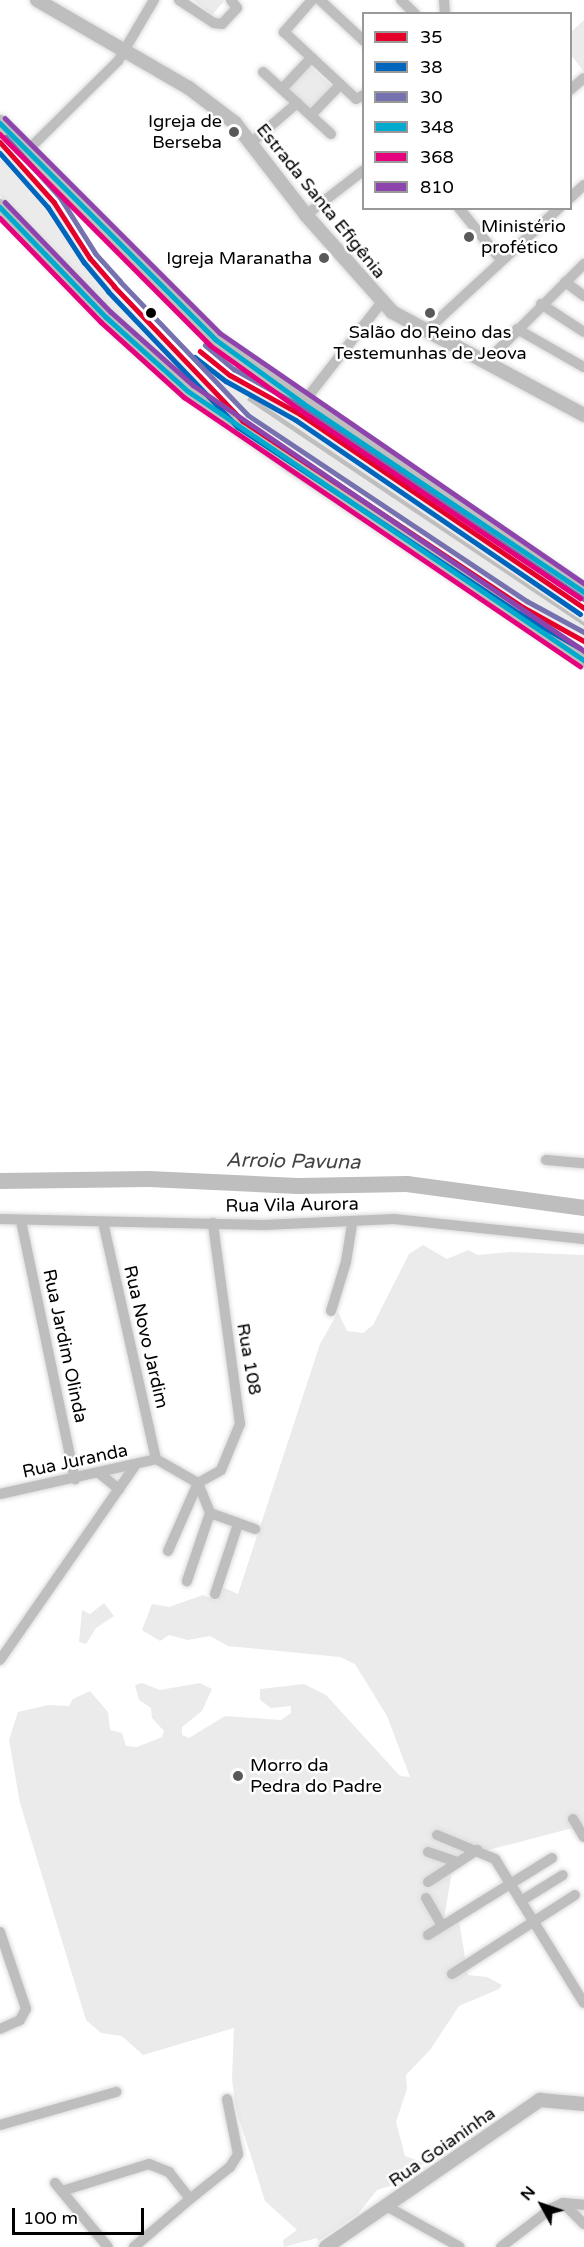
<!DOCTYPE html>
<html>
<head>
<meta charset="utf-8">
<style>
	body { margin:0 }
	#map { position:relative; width:584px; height:2247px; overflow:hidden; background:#fff; font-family:"Varela Round",sans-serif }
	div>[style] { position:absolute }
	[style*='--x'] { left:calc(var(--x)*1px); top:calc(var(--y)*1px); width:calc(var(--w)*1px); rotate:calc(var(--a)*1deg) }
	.green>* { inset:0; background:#ebebeb }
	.water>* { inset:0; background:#bebebe }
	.river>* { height:16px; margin:-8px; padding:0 8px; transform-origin:8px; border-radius:8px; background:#bebebe }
	.roads { filter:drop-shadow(0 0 2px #dbdbdb) drop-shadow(0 0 2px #dbdbdb) }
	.minor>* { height:10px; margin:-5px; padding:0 5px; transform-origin:5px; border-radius:5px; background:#bebebe }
	.tertiary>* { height:14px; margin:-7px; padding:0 7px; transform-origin:7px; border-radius:7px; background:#bebebe }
	.primary>* { height:16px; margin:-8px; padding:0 8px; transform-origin:8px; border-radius:8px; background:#bebebe }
	.bus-1>* { height:4.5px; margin:-2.25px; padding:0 2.25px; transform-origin:2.25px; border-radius:2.25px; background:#e4002b }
	.bus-2>* { height:4.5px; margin:-2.25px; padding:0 2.25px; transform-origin:2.25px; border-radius:2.25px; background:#0065bd }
	.bus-3>* { height:4.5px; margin:-2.25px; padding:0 2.25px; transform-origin:2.25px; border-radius:2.25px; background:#7672af }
	.bus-4>* { height:4.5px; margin:-2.25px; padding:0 2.25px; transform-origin:2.25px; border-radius:2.25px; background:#00a9ce }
	.bus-5>* { height:4.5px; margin:-2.25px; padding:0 2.25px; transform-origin:2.25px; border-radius:2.25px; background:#e5007d }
	.bus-6>* { height:4.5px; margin:-2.25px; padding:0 2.25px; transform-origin:2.25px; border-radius:2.25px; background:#8e44ad }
	.dots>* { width:16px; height:16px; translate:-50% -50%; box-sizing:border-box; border:3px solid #fff; border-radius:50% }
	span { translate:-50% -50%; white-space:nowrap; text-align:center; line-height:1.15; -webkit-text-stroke:5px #fff; paint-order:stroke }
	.poi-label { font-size:18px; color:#000 }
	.right { translate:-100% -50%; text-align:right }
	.left { translate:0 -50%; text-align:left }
	.street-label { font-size:18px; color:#000 }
	.water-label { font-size:20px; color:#434343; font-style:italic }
	.legend { position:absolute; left:362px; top:12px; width:210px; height:198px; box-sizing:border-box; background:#fff; border:2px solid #999; margin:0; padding:8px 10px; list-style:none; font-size:18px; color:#000 }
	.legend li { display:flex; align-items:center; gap:12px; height:30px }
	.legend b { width:30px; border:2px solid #999 }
	.north { position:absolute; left:512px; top:2175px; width:60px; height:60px; -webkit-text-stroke:4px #fff; paint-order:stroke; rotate:310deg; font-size:16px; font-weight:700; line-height:24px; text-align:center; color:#000 }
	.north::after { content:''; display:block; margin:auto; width:21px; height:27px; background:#000; clip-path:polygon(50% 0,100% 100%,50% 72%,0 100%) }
	.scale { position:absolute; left:12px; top:2208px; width:132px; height:27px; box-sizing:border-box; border:3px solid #000; border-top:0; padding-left:8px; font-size:18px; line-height:21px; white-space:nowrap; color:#000; -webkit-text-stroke:4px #fff; paint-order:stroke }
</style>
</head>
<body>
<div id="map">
	<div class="green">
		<div style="clip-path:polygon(194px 0,222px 0,224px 1px,212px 15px)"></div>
		<div style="clip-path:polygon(584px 20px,584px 72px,571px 55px,570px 33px)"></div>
		<div style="clip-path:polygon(307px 64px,333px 87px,305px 117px,280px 93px)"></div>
		<div style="clip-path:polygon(0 146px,57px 207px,84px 252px,119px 297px,235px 416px,218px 408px,111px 312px,0 196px)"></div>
		<div style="clip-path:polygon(206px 364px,293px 411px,551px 588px,584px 614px,584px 638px,539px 614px,252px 422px,225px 396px)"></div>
		<div style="clip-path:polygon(423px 1245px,447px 1259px,468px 1250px,478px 1255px,510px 1252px,584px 1255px,584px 1825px,454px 1859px,444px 1919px,459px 1921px,468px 1975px,487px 1977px,502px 1985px,499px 1989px,459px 2006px,430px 2050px,406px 2075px,407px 2089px,396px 2122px,405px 2156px,424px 2163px,400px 2183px,377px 2190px,358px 2214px,318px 2241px,317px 2238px,284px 2247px,283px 2240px,297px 2230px,265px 2201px,251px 2156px,236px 2110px,232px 2080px,234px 2028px,143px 2055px,122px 2036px,101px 2033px,86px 2020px,20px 1803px,9px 1740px,18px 1712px,48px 1705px,69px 1706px,73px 1699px,90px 1691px,108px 1712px,110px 1730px,122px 1733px,126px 1746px,137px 1747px,162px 1737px,164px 1731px,152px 1718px,151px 1708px,139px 1700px,135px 1685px,142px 1683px,160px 1690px,200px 1683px,212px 1689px,202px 1711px,182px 1727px,182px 1735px,189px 1738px,225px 1716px,281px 1720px,291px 1713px,291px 1706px,271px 1708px,260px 1700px,260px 1689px,304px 1684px,326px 1695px,400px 1776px,410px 1777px,387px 1716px,355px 1664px,340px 1657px,228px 1646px,210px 1636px,188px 1640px,169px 1635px,160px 1641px,142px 1630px,152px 1604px,169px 1607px,203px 1595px,217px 1601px,222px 1587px,238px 1594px,320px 1344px,338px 1312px,347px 1331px,363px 1333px,373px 1325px,409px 1254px)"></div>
		<div style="clip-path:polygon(104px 1603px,114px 1616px,96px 1628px,86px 1644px,79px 1642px,82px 1610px,90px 1614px)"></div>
	</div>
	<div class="water">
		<div style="clip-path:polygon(250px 396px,584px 622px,584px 626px,247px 400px)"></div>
	</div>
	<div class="river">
		<div style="--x:0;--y:1181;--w:149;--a:-0.8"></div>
		<div style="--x:149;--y:1179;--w:149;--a:2.7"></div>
		<div style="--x:298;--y:1186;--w:109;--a:-1.1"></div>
		<div style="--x:407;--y:1184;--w:179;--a:7.7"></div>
	</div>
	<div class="roads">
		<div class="minor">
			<div style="--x:179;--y:0;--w:42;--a:33.3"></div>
			<div style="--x:214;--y:23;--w:8;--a:7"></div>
			<div style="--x:222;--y:24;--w:22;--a:-47"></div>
			<div style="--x:237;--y:8;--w:10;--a:-127"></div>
			<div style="--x:312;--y:0;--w:43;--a:131.2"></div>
			<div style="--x:284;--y:32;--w:98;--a:42.9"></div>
			<div style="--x:356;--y:99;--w:9;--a:-27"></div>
			<div style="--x:320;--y:0;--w:60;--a:43"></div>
			<div style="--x:401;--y:0;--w:20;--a:45"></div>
			<div style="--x:444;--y:0;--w:14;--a:86"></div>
			<div style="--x:263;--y:72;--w:92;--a:42.4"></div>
			<div style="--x:282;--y:89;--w:42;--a:-46.9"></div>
			<div style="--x:570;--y:90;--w:18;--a:-41"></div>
			<div style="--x:311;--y:115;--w:42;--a:-46"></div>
			<div style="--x:251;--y:143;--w:61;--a:-41"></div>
			<div style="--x:27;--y:151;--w:128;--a:-44.7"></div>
			<div style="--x:118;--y:61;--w:71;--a:-59.5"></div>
			<div style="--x:570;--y:198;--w:19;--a:-43"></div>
			<div style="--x:459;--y:208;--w:67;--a:51.1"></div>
			<div style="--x:306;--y:215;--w:73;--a:-37.8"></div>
			<div style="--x:565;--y:282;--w:24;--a:36"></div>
			<div style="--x:541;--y:304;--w:51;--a:33.1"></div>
			<div style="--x:517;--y:329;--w:77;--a:29.6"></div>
			<div style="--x:427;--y:330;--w:180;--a:-42.7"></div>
			<div style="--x:486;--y:362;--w:139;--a:-45"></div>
			<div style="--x:303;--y:403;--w:127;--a:-52"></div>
			<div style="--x:546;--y:1160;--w:38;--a:5"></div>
			<div style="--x:0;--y:1219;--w:264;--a:1.3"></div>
			<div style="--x:264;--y:1225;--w:130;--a:-2.6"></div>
			<div style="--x:394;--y:1219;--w:191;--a:6"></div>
			<div style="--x:21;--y:1221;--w:264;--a:78.2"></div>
			<div style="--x:103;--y:1222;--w:243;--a:77.4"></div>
			<div style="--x:331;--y:1311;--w:51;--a:-73"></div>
			<div style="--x:346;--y:1262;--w:38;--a:-81"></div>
			<div style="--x:156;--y:1459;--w:48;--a:29.7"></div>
			<div style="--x:198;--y:1483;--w:32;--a:68"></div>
			<div style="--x:210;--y:1513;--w:72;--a:108.7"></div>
			<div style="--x:99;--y:1473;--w:26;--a:39"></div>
			<div style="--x:0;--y:1494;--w:160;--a:-12.6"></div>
			<div style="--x:210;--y:1513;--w:48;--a:19.6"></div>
			<div style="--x:168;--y:1551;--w:74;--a:-66.2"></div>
			<div style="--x:198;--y:1483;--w:26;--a:-29"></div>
			<div style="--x:221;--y:1470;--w:50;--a:-67.6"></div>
			<div style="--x:240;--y:1424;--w:203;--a:-97.7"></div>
			<div style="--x:215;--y:1594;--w:74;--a:-71.8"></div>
			<div style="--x:0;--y:1660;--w:236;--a:-55.2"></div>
			<div style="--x:573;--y:1819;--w:21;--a:59"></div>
			<div style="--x:437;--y:1835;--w:63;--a:22.5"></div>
			<div style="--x:495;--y:1859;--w:169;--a:58.3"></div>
			<div style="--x:428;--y:1852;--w:31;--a:19"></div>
			<div style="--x:428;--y:1882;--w:59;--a:-33.1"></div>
			<div style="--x:426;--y:1898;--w:32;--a:60"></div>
			<div style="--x:521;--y:1901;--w:49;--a:-31.8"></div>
			<div style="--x:0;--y:1932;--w:81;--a:71.3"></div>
			<div style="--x:26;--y:2009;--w:13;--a:119"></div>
			<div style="--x:20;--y:2020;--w:22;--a:156"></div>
			<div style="--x:428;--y:1935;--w:146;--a:-31.8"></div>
			<div style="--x:452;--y:1974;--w:146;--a:-32.7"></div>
			<div style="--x:0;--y:2125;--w:121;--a:-15.9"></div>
			<div style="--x:55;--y:2183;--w:83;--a:50.4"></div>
			<div style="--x:62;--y:2191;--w:91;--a:-17.2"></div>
			<div style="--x:149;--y:2164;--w:22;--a:22"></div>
			<div style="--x:169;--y:2172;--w:34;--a:52"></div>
			<div style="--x:190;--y:2199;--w:74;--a:139.4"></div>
			<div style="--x:190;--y:2199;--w:51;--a:-38.7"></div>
			<div style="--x:230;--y:2167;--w:15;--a:-58"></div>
			<div style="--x:238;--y:2154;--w:56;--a:-101.3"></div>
			<div style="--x:563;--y:2203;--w:30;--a:45"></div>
			<div style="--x:388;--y:2207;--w:82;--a:29.1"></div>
			<div style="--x:501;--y:2247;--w:64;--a:-37.4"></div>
			<div style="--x:552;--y:2208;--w:12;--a:-24"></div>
			<div style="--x:563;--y:2203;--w:21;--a:5"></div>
		</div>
		<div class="tertiary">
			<div style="--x:37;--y:0;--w:176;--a:30.1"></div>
			<div style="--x:189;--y:88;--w:58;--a:37.3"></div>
			<div style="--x:235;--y:123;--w:116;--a:52.3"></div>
			<div style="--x:306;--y:215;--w:130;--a:48.4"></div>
			<div style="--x:392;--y:312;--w:218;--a:28.2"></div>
			<div style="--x:326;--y:2247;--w:260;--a:-34.5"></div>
			<div style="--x:540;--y:2100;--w:44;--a:5.2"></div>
		</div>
		<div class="primary">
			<div style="--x:0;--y:123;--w:305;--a:45.1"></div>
			<div style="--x:215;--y:339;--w:109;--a:36"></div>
			<div style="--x:303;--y:403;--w:339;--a:33.9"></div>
			<div style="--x:0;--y:207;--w:153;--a:46.1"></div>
			<div style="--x:106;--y:317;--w:110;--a:42.1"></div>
			<div style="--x:188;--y:391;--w:128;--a:35.4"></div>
			<div style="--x:292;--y:465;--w:351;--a:33.7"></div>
		</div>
	</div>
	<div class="bus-1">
		<div style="--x:0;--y:142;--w:81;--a:48"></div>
		<div style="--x:54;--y:202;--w:67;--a:57.3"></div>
		<div style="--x:90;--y:258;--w:37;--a:49"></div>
		<div style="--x:114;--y:286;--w:187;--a:46.3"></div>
		<div style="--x:243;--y:421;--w:336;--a:33.6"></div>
		<div style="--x:523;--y:607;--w:70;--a:29.1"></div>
		<div style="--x:200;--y:351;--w:38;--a:39"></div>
		<div style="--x:230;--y:375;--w:80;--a:29.1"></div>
		<div style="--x:300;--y:414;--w:344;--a:34.3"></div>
	</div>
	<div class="bus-2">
		<div style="--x:0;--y:153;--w:72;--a:48.4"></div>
		<div style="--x:48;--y:207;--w:66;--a:56.8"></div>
		<div style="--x:84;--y:262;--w:38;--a:50"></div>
		<div style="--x:108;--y:291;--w:188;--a:46.3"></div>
		<div style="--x:238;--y:427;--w:337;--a:33.5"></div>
		<div style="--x:519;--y:613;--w:70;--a:29.8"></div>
		<div style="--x:195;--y:357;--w:39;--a:38"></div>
		<div style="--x:226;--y:381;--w:80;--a:29.1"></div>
		<div style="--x:296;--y:420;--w:344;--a:34.3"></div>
	</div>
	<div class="bus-3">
		<div style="--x:6;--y:137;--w:81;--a:48"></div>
		<div style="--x:60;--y:197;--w:67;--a:57.7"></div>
		<div style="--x:96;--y:254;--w:36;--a:48"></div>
		<div style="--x:120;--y:281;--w:185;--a:46.3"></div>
		<div style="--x:248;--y:415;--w:335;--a:33.7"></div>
		<div style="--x:527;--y:601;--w:65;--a:28.5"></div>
		<div style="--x:205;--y:345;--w:38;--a:40"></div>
		<div style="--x:234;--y:369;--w:80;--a:29.1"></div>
		<div style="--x:304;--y:408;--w:339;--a:34.3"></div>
	</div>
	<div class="bus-4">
		<div style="--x:0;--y:123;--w:305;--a:45.1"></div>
		<div style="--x:215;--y:339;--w:109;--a:36"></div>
		<div style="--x:303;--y:403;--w:339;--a:33.9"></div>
		<div style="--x:0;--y:207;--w:153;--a:46.1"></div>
		<div style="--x:106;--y:317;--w:110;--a:42.1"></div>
		<div style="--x:188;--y:391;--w:479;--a:34.2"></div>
	</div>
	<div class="bus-5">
		<div style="--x:0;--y:134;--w:298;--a:45.1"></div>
		<div style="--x:210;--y:345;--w:110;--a:35.7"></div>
		<div style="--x:299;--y:409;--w:339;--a:33.9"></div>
		<div style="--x:0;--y:218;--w:145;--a:45.8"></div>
		<div style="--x:101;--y:322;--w:112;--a:42.1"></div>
		<div style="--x:184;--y:397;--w:479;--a:34.2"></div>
	</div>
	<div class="bus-6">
		<div style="--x:5;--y:118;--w:304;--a:45"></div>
		<div style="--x:220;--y:333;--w:442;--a:34.5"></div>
		<div style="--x:5;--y:202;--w:153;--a:46.1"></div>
		<div style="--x:111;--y:312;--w:110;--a:41.7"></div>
		<div style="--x:193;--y:385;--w:473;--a:34.2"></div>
	</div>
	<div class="dots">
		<div style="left:234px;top:132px;background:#595959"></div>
		<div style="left:469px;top:237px;background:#595959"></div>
		<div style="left:324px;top:258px;background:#595959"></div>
		<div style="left:151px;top:313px;background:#000"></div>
		<div style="left:430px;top:313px;background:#595959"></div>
		<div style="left:238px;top:1776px;background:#595959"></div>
	</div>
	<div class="poi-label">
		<span class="right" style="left:222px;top:132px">Igreja de<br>Berseba</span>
		<span class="left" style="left:481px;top:237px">Ministério<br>profético</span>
		<span class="right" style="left:312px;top:258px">Igreja Maranatha</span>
		<span style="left:430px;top:343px">Salão do Reino das<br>Testemunhas de Jeova</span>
		<span class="left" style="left:250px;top:1776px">Morro da<br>Pedra do Padre</span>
	</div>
	<div class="street-label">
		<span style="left:321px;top:201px;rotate:51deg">Estrada Santa Efigênia</span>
		<span style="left:292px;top:1205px;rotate:-1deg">Rua Vila Aurora</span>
		<span style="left:146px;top:1337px;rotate:77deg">Rua Novo Jardim</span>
		<span style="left:65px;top:1346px;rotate:78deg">Rua Jardim Olinda</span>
		<span style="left:249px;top:1359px;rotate:80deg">Rua 108</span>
		<span style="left:75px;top:1461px;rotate:-12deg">Rua Juranda</span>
		<span style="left:442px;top:2147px;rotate:-35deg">Rua Goianinha</span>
	</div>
	<div class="water-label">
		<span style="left:293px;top:1162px;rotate:1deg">Arroio Pavuna</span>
	</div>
	<ul class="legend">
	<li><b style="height:8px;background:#e4002b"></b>35</li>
	<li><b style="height:8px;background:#0065bd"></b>38</li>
	<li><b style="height:8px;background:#7672af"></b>30</li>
	<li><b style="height:8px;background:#00a9ce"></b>348</li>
	<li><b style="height:8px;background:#e5007d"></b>368</li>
	<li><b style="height:8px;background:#8e44ad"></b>810</li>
	</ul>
	<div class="north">N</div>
	<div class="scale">100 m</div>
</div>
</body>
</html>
